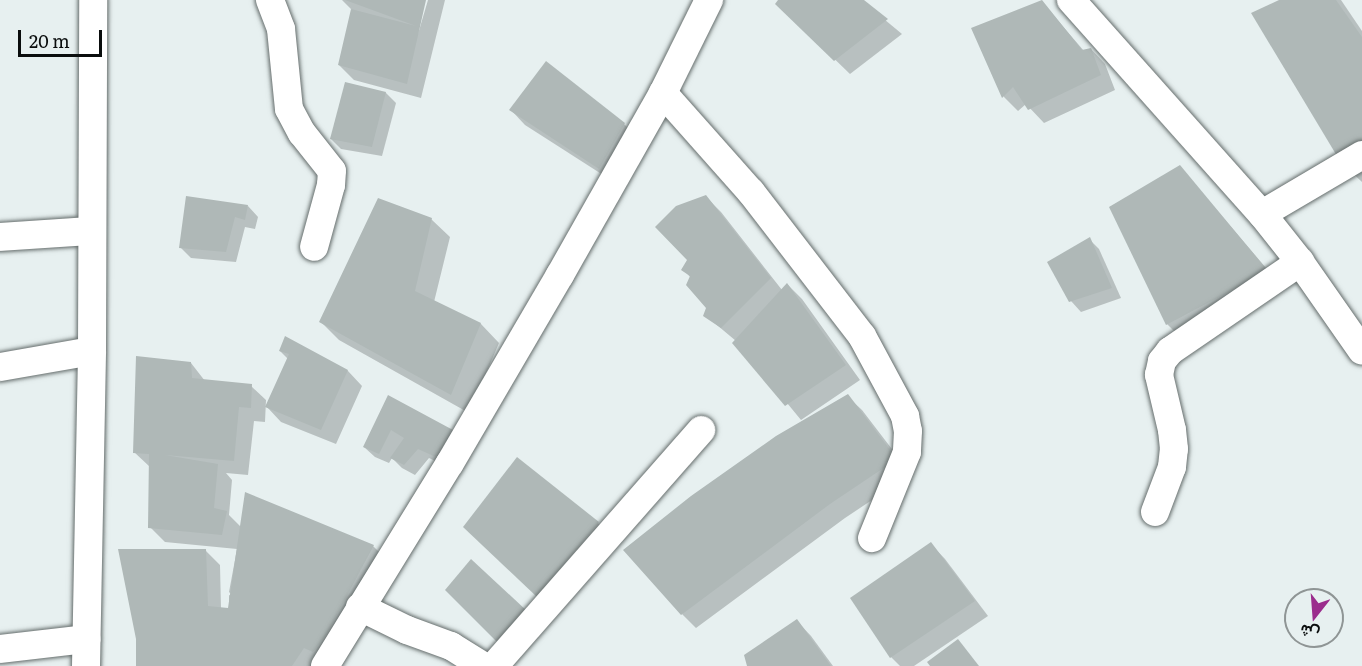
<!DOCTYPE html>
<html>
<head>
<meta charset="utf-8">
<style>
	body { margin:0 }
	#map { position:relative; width:1362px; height:666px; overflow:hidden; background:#e7f0f0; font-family:Literata,Vazirmatn,serif }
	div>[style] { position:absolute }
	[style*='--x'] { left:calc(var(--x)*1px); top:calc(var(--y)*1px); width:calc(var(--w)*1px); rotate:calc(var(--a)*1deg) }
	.shadow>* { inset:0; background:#0003 }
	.building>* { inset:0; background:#afb8b7 }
	.roads { filter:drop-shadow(0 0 2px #656d6c) drop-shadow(0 0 2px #656d6c) }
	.minor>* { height:28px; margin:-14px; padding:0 14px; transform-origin:14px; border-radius:14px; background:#fff }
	span { translate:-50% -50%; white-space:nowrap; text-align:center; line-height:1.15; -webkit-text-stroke:6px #e7f0f0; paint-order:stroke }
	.north { position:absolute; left:1284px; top:588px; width:60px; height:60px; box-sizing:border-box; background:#e7f0f0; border:2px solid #8f9595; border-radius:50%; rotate:197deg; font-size:16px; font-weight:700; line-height:24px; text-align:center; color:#0a0d0d }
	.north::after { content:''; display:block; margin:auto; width:21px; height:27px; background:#9b2d8d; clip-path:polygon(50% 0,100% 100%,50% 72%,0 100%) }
	.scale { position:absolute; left:18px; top:30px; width:84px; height:27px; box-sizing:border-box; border:3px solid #0a0d0d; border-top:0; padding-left:8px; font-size:18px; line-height:21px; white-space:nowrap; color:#0a0d0d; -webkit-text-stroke:4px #e7f0f0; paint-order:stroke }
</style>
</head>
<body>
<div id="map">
	<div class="shadow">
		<div style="clip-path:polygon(342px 0,425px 0,418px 34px,428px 0,445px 0,421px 98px,354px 80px,339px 65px,352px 10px)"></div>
		<div style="clip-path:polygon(780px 0,861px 0,902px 34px,850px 74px,792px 18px)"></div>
		<div style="clip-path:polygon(1283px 0,1341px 0,1362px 31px,1362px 182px,1344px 165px)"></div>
		<div style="clip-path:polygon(1042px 2px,1084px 51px,1091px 49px,1105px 64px,1115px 90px,1044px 123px,1026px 104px,1018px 111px,1004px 97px,973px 29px)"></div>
		<div style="clip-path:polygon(346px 83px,386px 93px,396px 103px,382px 156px,341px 149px,331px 139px)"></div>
		<div style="clip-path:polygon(511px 110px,624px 124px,639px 139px,614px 182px,525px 125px)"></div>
		<div style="clip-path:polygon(1180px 167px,1284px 289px,1186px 343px,1167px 324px,1110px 207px)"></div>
		<div style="clip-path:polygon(706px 197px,721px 212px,782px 290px,788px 285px,802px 299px,860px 380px,801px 420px,736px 341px,705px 315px,708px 308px,691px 278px,683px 269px,689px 260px)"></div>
		<div style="clip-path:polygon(248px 206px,258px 217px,255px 229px,245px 227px,236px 262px,191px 258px,181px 248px)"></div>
		<div style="clip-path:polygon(431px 219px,450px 237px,434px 302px,481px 324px,499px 343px,469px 413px,339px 340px,321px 322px)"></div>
		<div style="clip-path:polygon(1089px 239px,1099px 249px,1121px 298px,1081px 312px,1071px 301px)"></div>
		<div style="clip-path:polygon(286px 338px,348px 371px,362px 386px,336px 444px,281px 422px,267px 407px,288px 359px,280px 351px)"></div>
		<div style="clip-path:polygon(191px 363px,205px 381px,251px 386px,266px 400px,265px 422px,254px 421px,248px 475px,226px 473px,232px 480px,229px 515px,241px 527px,373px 546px,391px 564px,317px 666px,138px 666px,206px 551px,220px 565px,221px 609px,229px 610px,229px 595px,234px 597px,229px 592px,237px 549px,165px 542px,150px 527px,150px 467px,134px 452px)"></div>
		<div style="clip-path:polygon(847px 396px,862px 410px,911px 474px,845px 518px,696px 628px,682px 614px)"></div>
		<div style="clip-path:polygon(389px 397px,448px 467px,429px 458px,415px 475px,402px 468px,392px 458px,389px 463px,375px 457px,364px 447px)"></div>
		<div style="clip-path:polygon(598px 523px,612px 538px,552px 610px,480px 542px)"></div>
		<div style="clip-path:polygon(931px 544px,945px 559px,988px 616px,914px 666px,900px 666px,891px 657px)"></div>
		<div style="clip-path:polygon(797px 621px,811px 636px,833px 666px,749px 666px)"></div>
	</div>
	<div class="building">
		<div style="clip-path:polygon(345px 0,426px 0,407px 84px,338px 65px,351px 9px,416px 26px)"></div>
		<div style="clip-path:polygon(778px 0,864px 0,888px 19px,834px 61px,775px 4px)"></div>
		<div style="clip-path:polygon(1042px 0,1082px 50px,1091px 48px,1101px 75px,1028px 110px,1013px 87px,1002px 98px,971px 28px)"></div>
		<div style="clip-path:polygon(1279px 0,1336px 0,1362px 37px,1362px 152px,1343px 166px,1251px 13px)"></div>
		<div style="clip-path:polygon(546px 61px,625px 123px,599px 169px,509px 110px)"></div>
		<div style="clip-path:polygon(345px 82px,386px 92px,372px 147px,330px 139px)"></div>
		<div style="clip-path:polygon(1180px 165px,1268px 271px,1166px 325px,1109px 207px)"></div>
		<div style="clip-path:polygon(706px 195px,771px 278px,721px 328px,703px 316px,706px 308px,686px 285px,690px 276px,681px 270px,687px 260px,655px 227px,676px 206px)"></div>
		<div style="clip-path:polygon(186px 196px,248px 205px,245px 220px,235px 217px,226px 252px,179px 248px)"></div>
		<div style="clip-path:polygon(378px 198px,432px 218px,415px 291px,481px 323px,451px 395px,319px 322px)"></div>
		<div style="clip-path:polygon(1090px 237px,1112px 288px,1069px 302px,1047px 262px)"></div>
		<div style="clip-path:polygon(787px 283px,846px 365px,785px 406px,732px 343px)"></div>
		<div style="clip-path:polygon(285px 336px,348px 370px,321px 430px,265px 407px,289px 354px,279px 351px)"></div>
		<div style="clip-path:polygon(136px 356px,191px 362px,192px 378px,252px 384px,251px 408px,239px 407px,234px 461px,165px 455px,218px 464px,214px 508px,227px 511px,222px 535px,148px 528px,149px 454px,133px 453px)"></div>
		<div style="clip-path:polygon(848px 394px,897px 459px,830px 504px,681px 615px,623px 550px,691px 496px,776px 436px)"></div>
		<div style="clip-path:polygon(388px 395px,453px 430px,438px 458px,418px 449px,404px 465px,390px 458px,404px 438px,391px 430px,379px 454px,363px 447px)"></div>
		<div style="clip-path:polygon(517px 457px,599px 522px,537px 597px,463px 527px)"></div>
		<div style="clip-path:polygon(245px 492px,374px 545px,327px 633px,313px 652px,304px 648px,292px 666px,136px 666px,136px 639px,118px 549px,206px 549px,208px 606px,228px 608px)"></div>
		<div style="clip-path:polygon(931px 542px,975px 601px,890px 658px,850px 598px)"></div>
		<div style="clip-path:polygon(471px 559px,527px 611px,497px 642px,445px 590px)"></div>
		<div style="clip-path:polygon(797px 619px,831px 666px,747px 666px,744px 655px)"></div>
		<div style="clip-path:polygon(958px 639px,979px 666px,930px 666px,927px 662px)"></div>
	</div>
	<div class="roads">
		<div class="minor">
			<div style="--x:270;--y:0;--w:31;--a:69"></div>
			<div style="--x:281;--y:29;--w:80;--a:84.3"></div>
			<div style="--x:289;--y:109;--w:27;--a:62"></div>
			<div style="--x:302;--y:133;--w:48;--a:51.7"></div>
			<div style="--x:332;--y:171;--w:14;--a:94"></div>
			<div style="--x:331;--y:185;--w:64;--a:105.3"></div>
			<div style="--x:1071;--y:0;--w:287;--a:48.3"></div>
			<div style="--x:1262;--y:214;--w:61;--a:51.6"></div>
			<div style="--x:1300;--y:262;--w:108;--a:55.1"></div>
			<div style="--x:663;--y:93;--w:132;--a:48.4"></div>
			<div style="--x:751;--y:192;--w:182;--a:52.4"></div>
			<div style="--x:862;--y:336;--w:91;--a:61.7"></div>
			<div style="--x:905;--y:416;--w:15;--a:79"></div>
			<div style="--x:908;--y:431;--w:21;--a:93"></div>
			<div style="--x:907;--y:452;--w:93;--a:112.1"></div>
			<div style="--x:1262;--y:214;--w:116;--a:-30.5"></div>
			<div style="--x:0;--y:237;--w:91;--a:-3.8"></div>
			<div style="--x:0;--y:367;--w:93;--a:-9.9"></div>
			<div style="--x:1155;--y:512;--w:48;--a:-69.3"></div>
			<div style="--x:1172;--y:467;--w:18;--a:-84"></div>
			<div style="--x:1174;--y:449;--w:19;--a:-96"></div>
			<div style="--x:1172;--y:430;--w:57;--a:-103.3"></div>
			<div style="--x:1159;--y:375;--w:14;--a:-78"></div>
			<div style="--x:1162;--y:361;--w:13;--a:-51"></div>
			<div style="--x:1170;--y:351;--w:158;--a:-34.4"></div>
			<div style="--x:360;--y:607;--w:52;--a:26.1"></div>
			<div style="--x:407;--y:630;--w:47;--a:20"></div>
			<div style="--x:451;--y:646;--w:38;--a:32"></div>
			<div style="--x:0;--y:649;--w:87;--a:-6.6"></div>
			<div style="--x:86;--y:666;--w:315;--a:-88.9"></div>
			<div style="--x:92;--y:351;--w:351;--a:-89.8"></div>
			<div style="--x:325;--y:666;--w:238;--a:-58.4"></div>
			<div style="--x:450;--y:463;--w:218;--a:-59.7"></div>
			<div style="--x:560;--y:275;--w:209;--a:-60.5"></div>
			<div style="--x:663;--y:93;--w:104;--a:-63.7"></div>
			<div style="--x:494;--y:666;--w:314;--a:-48.7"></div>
		</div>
	</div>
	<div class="north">ش</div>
	<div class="scale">20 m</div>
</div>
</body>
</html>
